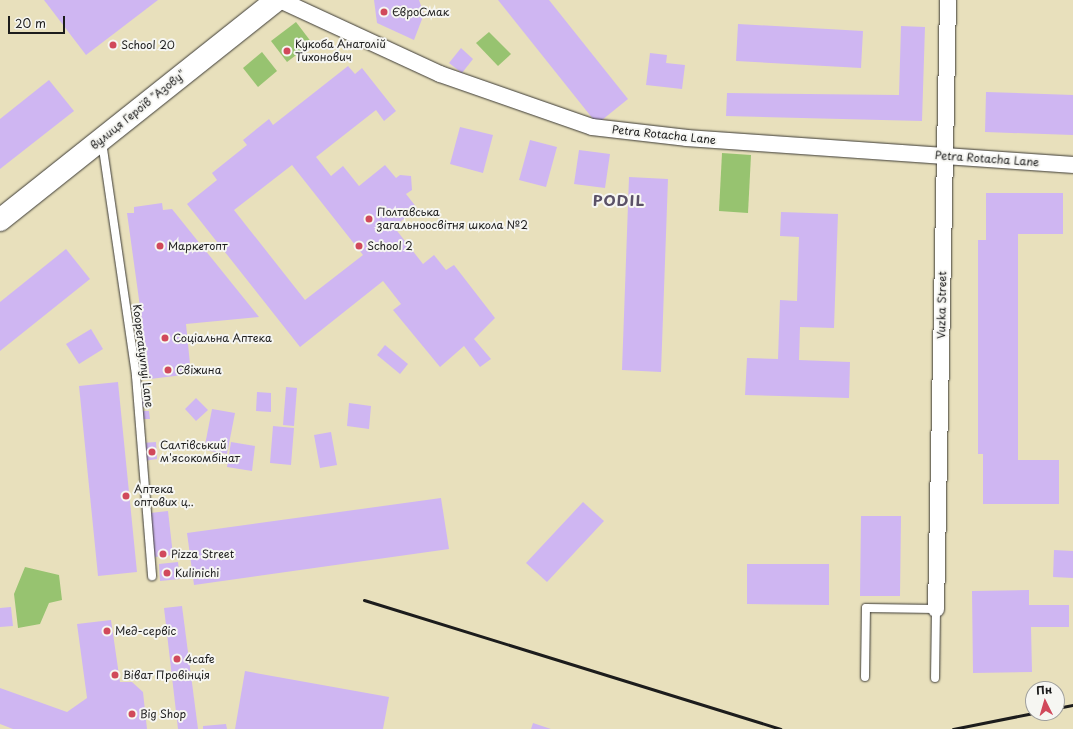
<!DOCTYPE html>
<html>
<head>
<meta charset="utf-8">
<style>
	body { margin:0 }
	#map { position:relative; width:1073px; height:729px; overflow:hidden; background:#e8e0bc; font-family:"Playpen Sans",sans-serif }
	div>[style] { position:absolute }
	[style*='--x'] { left:calc(var(--x)*1px); top:calc(var(--y)*1px); width:calc(var(--w)*1px); rotate:calc(var(--a)*1deg) }
	.green>* { inset:0; background:#97c370 }
	.building>* { inset:0; background:#cfb6f2 }
	.roads { filter:drop-shadow(0 0 1px #3b3934) drop-shadow(0 0 1px #3b3934) }
	.lane>* { height:8px; margin:-4px; padding:0 4px; transform-origin:4px; border-radius:4px; background:#fff }
	.street>* { height:16px; margin:-8px; padding:0 8px; transform-origin:8px; border-radius:8px; background:#fff }
	.secondary>* { height:22px; margin:-11px; padding:0 11px; transform-origin:11px; border-radius:11px; background:#fff }
	.rail>* { height:3px; margin:-1.5px; padding:0 1.5px; transform-origin:1.5px; border-radius:1.5px; background:#1c1c1c }
	.dots>* { width:11px; height:11px; translate:-50% -50%; box-sizing:border-box; border:2px solid #f6f6f2; border-radius:50% }
	span { translate:-50% -50%; white-space:nowrap; text-align:center; line-height:1.15; -webkit-text-stroke:4px #f6f6f2; paint-order:stroke }
	.poi-label { font-size:11px; color:#1c1c1c }
	.left { translate:0 -50%; text-align:left }
	.street-label { font-size:11px; color:#1c1c1c }
	.district-label { font-size:15px; color:#5b5267; font-weight:700; letter-spacing:1px }
	.north { position:absolute; left:1025px; top:681px; width:40px; height:40px; box-sizing:border-box; background:#f6f6f2; border:1px solid #9f9f9c; border-radius:50%; rotate:355deg; font-size:11px; font-weight:700; line-height:16px; text-align:center; color:#1c1c1c }
	.north::after { content:''; display:block; margin:auto; width:14px; height:18px; background:#d1495b; clip-path:polygon(50% 0,100% 100%,50% 72%,0 100%) }
	.scale { position:absolute; left:8px; top:16px; width:57px; height:18px; box-sizing:border-box; border:2px solid #1c1c1c; border-top:0; padding-left:5px; font-size:12px; line-height:14px; white-space:nowrap; color:#1c1c1c; -webkit-text-stroke:3px #f6f6f2; paint-order:stroke }
</style>
</head>
<body>
<div id="map">
	<div class="green">
		<div style="clip-path:polygon(296px 22px,312px 43px,287px 62px,271px 41px)"></div>
		<div style="clip-path:polygon(489px 32px,511px 54px,498px 66px,476px 43px)"></div>
		<div style="clip-path:polygon(262px 52px,277px 71px,258px 87px,243px 68px)"></div>
		<div style="clip-path:polygon(722px 153px,751px 155px,748px 213px,719px 211px)"></div>
		<div style="clip-path:polygon(25px 567px,59px 575px,62px 600px,49px 603px,40px 624px,18px 628px,14px 594px)"></div>
	</div>
	<div class="building">
		<div style="clip-path:polygon(44px 0,158px 0,86px 55px)"></div>
		<div style="clip-path:polygon(374px 0,419px 0,424px 14px,414px 40px,377px 23px)"></div>
		<div style="clip-path:polygon(498px 0,549px 0,628px 99px,597px 124px)"></div>
		<div style="clip-path:polygon(738px 24px,863px 31px,861px 68px,736px 61px)"></div>
		<div style="clip-path:polygon(901px 26px,925px 27px,922px 121px,726px 116px,727px 93px,899px 95px)"></div>
		<div style="clip-path:polygon(461px 48px,473px 59px,462px 73px,449px 63px)"></div>
		<div style="clip-path:polygon(650px 53px,667px 55px,666px 63px,685px 65px,682px 89px,646px 85px)"></div>
		<div style="clip-path:polygon(evenodd,348px 66px,355px 74px,362px 68px,396px 111px,384px 121px,376px 110px,316px 157px,331px 176px,343px 166px,359px 186px,385px 165px,396px 178px,400px 175px,411px 176px,412px 190px,406px 194px,417px 208px,394px 227px,423px 264px,434px 255px,446px 270px,454px 265px,495px 318px,474px 339px,491px 359px,480px 367px,464px 346px,440px 367px,393px 310px,401px 304px,383px 281px,300px 347px,187px 204px,217px 180px,212px 173px,247px 145px,243px 140px,269px 119px,273px 125px,348px 66px,292px 165px,363px 255px,305px 300px,234px 210px,292px 165px)"></div>
		<div style="clip-path:polygon(49px 80px,74px 111px,0 169px,0 119px)"></div>
		<div style="clip-path:polygon(986px 92px,1073px 95px,1073px 135px,985px 132px)"></div>
		<div style="clip-path:polygon(460px 127px,493px 135px,483px 173px,450px 164px)"></div>
		<div style="clip-path:polygon(530px 140px,557px 147px,546px 187px,519px 180px)"></div>
		<div style="clip-path:polygon(579px 150px,610px 154px,605px 188px,574px 184px)"></div>
		<div style="clip-path:polygon(629px 177px,668px 179px,661px 372px,622px 370px)"></div>
		<div style="clip-path:polygon(986px 193px,1063px 193px,1063px 234px,1018px 234px,1018px 460px,1059px 460px,1059px 504px,983px 504px,983px 454px,978px 454px,978px 240px,986px 240px)"></div>
		<div style="clip-path:polygon(162px 203px,163px 210px,172px 209px,259px 317px,186px 324px,191px 374px,150px 379px,127px 213px,134px 213px,134px 207px)"></div>
		<div style="clip-path:polygon(781px 212px,838px 214px,834px 328px,800px 327px,799px 360px,850px 362px,849px 398px,745px 395px,747px 358px,778px 359px,780px 300px,797px 301px,799px 237px,780px 236px)"></div>
		<div style="clip-path:polygon(66px 249px,90px 279px,0 351px,0 302px)"></div>
		<div style="clip-path:polygon(91px 329px,103px 349px,79px 364px,66px 344px)"></div>
		<div style="clip-path:polygon(385px 345px,408px 364px,400px 374px,377px 355px)"></div>
		<div style="clip-path:polygon(118px 382px,137px 572px,98px 576px,79px 386px)"></div>
		<div style="clip-path:polygon(286px 387px,297px 388px,294px 426px,283px 425px)"></div>
		<div style="clip-path:polygon(257px 392px,271px 393px,271px 412px,256px 411px)"></div>
		<div style="clip-path:polygon(147px 396px,148px 407px,142px 407px,140px 397px)"></div>
		<div style="clip-path:polygon(196px 398px,208px 410px,196px 421px,185px 409px)"></div>
		<div style="clip-path:polygon(349px 403px,371px 406px,369px 429px,347px 426px)"></div>
		<div style="clip-path:polygon(212px 409px,235px 413px,227px 454px,204px 450px)"></div>
		<div style="clip-path:polygon(142px 411px,149px 411px,150px 419px,143px 419px)"></div>
		<div style="clip-path:polygon(273px 426px,294px 428px,291px 465px,270px 463px)"></div>
		<div style="clip-path:polygon(331px 432px,337px 465px,320px 468px,314px 435px)"></div>
		<div style="clip-path:polygon(156px 442px,157px 459px,144px 461px,142px 443px)"></div>
		<div style="clip-path:polygon(231px 442px,255px 446px,252px 471px,227px 467px)"></div>
		<div style="clip-path:polygon(441px 498px,449px 549px,194px 585px,187px 533px)"></div>
		<div style="clip-path:polygon(583px 502px,604px 521px,547px 582px,526px 563px)"></div>
		<div style="clip-path:polygon(168px 511px,173px 555px,154px 557px,150px 513px)"></div>
		<div style="clip-path:polygon(861px 516px,901px 516px,900px 596px,860px 596px)"></div>
		<div style="clip-path:polygon(1054px 550px,1073px 551px,1073px 578px,1053px 577px)"></div>
		<div style="clip-path:polygon(178px 562px,180px 579px,160px 581px,159px 564px)"></div>
		<div style="clip-path:polygon(747px 564px,829px 564px,829px 605px,747px 604px)"></div>
		<div style="clip-path:polygon(1029px 590px,1029px 605px,1069px 605px,1069px 627px,1031px 627px,1032px 672px,973px 673px,972px 591px)"></div>
		<div style="clip-path:polygon(182px 606px,198px 729px,178px 729px,164px 608px)"></div>
		<div style="clip-path:polygon(11px 607px,13px 626px,0 627px,0 608px)"></div>
		<div style="clip-path:polygon(111px 620px,120px 682px,132px 682px,143px 692px,147px 729px,13px 729px,0 724px,0 688px,67px 712px,87px 698px,77px 624px)"></div>
		<div style="clip-path:polygon(245px 671px,389px 697px,383px 729px,235px 729px)"></div>
		<div style="clip-path:polygon(533px 723px,551px 729px,531px 729px)"></div>
		<div style="clip-path:polygon(226px 724px,227px 729px,203px 729px,203px 726px)"></div>
	</div>
	<div class="roads">
		<div class="lane">
			<div style="--x:102;--y:142;--w:236;--a:81.7"></div>
			<div style="--x:136;--y:376;--w:201;--a:85.4"></div>
			<div style="--x:865;--y:677;--w:69;--a:-89.2"></div>
			<div style="--x:866;--y:608;--w:70;--a:0.8"></div>
			<div style="--x:936;--y:609;--w:69;--a:90.8"></div>
		</div>
		<div class="street">
			<div style="--x:280;--y:0;--w:176;--a:24.8"></div>
			<div style="--x:440;--y:74;--w:161;--a:19.2"></div>
			<div style="--x:592;--y:127;--w:96;--a:6.6"></div>
			<div style="--x:687;--y:138;--w:387;--a:4"></div>
			<div style="--x:936;--y:609;--w:609;--a:-88.87"></div>
		</div>
		<div class="secondary">
			<div style="--x:0;--y:220;--w:354;--a:-38.5"></div>
		</div>
	</div>
	<div class="rail">
		<div style="--x:364;--y:600;--w:436;--a:17.2"></div>
		<div style="--x:1057;--y:708;--w:16;--a:-11"></div>
		<div style="--x:953;--y:729;--w:82;--a:-11.3"></div>
	</div>
	<div class="dots">
		<div style="left:384px;top:12px;background:#d1495b"></div>
		<div style="left:113px;top:45px;background:#d1495b"></div>
		<div style="left:287px;top:51px;background:#d1495b"></div>
		<div style="left:369px;top:219px;background:#d1495b"></div>
		<div style="left:160px;top:246px;background:#d1495b"></div>
		<div style="left:359px;top:246px;background:#d1495b"></div>
		<div style="left:165px;top:338px;background:#d1495b"></div>
		<div style="left:168px;top:370px;background:#d1495b"></div>
		<div style="left:152px;top:452px;background:#d1495b"></div>
		<div style="left:126px;top:496px;background:#d1495b"></div>
		<div style="left:163px;top:554px;background:#d1495b"></div>
		<div style="left:167px;top:573px;background:#d1495b"></div>
		<div style="left:107px;top:631px;background:#d1495b"></div>
		<div style="left:177px;top:659px;background:#d1495b"></div>
		<div style="left:115px;top:675px;background:#d1495b"></div>
		<div style="left:132px;top:714px;background:#d1495b"></div>
	</div>
	<div class="poi-label">
		<span class="left" style="left:392px;top:12px">ЄвроСмак</span>
		<span class="left" style="left:121px;top:45px">School 20</span>
		<span class="left" style="left:295px;top:51px">Кукоба Анатолій<br>Тихонович</span>
		<span class="left" style="left:377px;top:219px">Полтавська<br>загальноосвітня школа №2</span>
		<span class="left" style="left:168px;top:246px">Маркетопт</span>
		<span class="left" style="left:367px;top:246px">School 2</span>
		<span class="left" style="left:173px;top:338px">Соціальна Аптека</span>
		<span class="left" style="left:176px;top:370px">Свіжина</span>
		<span class="left" style="left:160px;top:452px">Салтівський<br>м'ясокомбінат</span>
		<span class="left" style="left:134px;top:496px">Аптека<br>оптових ц‥</span>
		<span class="left" style="left:171px;top:554px">Pizza Street</span>
		<span class="left" style="left:175px;top:573px">Kulinichi</span>
		<span class="left" style="left:115px;top:631px">Мед-сервіс</span>
		<span class="left" style="left:185px;top:659px">4cafe</span>
		<span class="left" style="left:123px;top:675px">Віват Провінція</span>
		<span class="left" style="left:140px;top:714px">Big Shop</span>
	</div>
	<div class="street-label">
		<span style="left:138px;top:110px;rotate:-39deg">вулиця Героїв "Азову"</span>
		<span style="left:664px;top:135px;rotate:6deg">Petra Rotacha Lane</span>
		<span style="left:987px;top:159px;rotate:4deg">Petra Rotacha Lane</span>
		<span style="left:942px;top:305px;rotate:-89deg">Vuzka Street</span>
		<span style="left:143px;top:356px;rotate:83deg">Kooperatyvnyi Lane</span>
	</div>
	<div class="district-label">
		<span style="left:619px;top:200px">PODIL</span>
	</div>
	<div class="north">Пн</div>
	<div class="scale">20 m</div>
</div>
</body>
</html>
